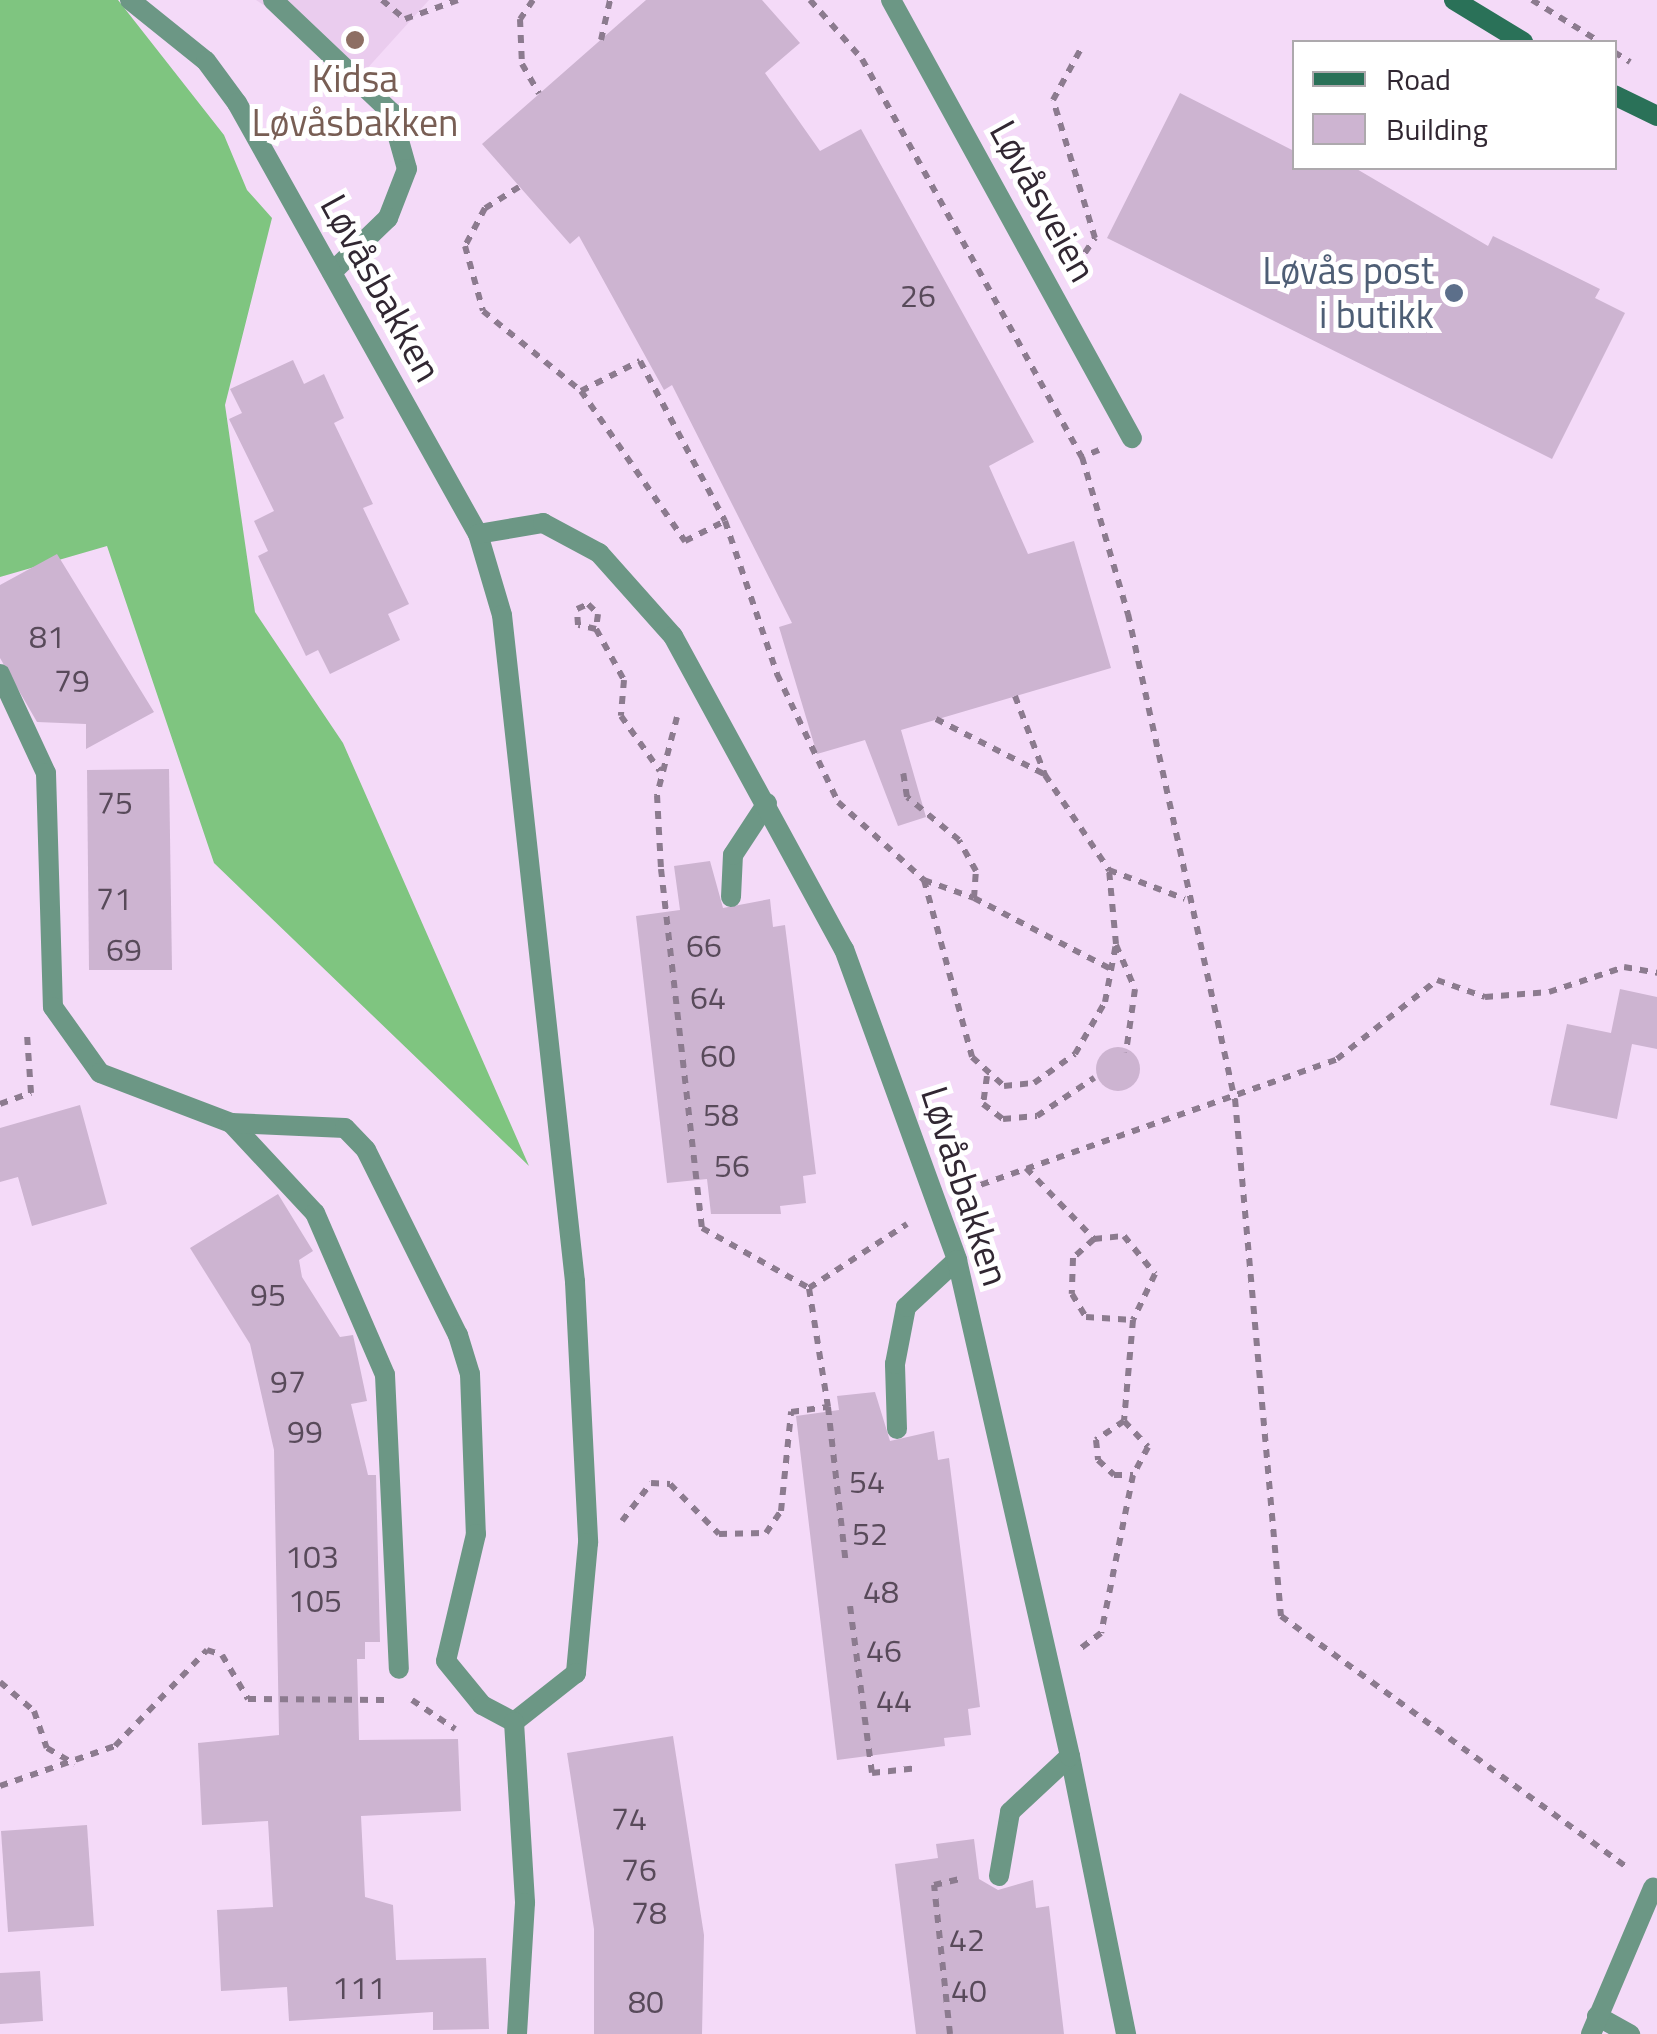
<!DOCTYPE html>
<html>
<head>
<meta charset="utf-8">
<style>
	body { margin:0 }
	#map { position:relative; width:1657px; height:2034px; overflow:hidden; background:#f4daf8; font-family:"Titillium Web",sans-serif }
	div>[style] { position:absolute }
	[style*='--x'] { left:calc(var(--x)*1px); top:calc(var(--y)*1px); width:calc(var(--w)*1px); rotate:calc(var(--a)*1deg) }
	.built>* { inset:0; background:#eaccee }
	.forest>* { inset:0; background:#7fc580 }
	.building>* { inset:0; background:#cdb4d1 }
	.round { border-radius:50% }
	.path>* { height:6px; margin-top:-3px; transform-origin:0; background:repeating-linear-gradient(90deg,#8c7b8f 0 8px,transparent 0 16px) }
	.lane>* { height:20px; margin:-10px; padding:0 10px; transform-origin:10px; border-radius:10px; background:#6c9785 }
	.street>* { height:20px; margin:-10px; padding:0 10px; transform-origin:10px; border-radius:10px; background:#6c9785 }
	.secondary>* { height:20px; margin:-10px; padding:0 10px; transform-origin:10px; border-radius:10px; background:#2a7158 }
	.dots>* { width:28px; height:28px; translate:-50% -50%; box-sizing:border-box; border:5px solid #fff; border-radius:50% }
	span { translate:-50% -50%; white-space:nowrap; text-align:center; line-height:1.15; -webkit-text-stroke:10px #fff; paint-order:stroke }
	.number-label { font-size:32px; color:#584a5a }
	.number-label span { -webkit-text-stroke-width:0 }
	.education-label { font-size:38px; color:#785e54 }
	.street-label { font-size:38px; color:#312732 }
	.service-label { font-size:38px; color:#4e5e75 }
	.right { translate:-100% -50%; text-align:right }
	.legend { position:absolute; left:1292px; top:40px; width:325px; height:130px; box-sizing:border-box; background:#fff; border:2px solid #ada9ad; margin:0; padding:12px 18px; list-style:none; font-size:30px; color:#312732 }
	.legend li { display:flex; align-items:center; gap:20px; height:50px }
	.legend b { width:50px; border:2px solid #ada9ad }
</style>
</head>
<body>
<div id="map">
	<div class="built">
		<div style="clip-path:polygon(256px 0,429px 0,364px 72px)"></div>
	</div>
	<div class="forest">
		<div style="clip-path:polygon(0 0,118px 0,224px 135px,247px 190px,272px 218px,225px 405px,255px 612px,343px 743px,529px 1166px,214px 863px,107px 546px,0 577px)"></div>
	</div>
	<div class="building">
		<div style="clip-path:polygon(646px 0,762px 0,800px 43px,765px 73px,820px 151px,861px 129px,1034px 442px,989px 466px,1028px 554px,1074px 541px,1111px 668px,901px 730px,926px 817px,898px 826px,865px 740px,817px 754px,779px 627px,792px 623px,672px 385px,664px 390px,579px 236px,570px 244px,482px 144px)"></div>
		<div style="clip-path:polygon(1180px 93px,1294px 151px,1294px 168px,1355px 168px,1488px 246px,1493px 236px,1600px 289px,1595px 298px,1625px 313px,1552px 459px,1107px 238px)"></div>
		<div style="clip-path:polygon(293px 360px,304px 384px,324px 374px,344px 418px,334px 423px,373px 504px,363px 508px,409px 604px,388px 614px,400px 640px,330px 674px,318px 650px,306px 656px,258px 556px,268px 551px,254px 521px,274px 511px,229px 419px,242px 413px,230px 389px)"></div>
		<div style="clip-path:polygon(57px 554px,154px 712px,86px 749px,86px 724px,37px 722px,0 658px,0 585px)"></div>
		<div style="clip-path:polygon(169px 769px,172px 970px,89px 970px,87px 770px)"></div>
		<div style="clip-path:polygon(710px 861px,723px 908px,770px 899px,773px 927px,785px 925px,816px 1174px,803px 1176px,806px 1203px,780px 1206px,781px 1214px,711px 1214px,707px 1179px,667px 1183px,636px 916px,680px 910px,674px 866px)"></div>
		<div style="clip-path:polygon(1620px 989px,1657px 997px,1657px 1049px,1632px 1044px,1617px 1119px,1550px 1105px,1567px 1024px,1611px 1033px)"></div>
		<div class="round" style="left:1096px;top:1047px;width:44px;height:44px"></div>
		<div style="clip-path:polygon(80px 1105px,107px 1204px,32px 1226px,18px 1177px,0 1182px,0 1128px)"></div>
		<div style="clip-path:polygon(278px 1194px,313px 1251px,299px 1260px,302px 1277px,340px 1337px,353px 1335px,367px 1401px,351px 1404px,368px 1475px,376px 1475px,380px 1642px,365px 1642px,365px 1659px,357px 1659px,359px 1740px,458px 1739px,461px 1811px,361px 1816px,365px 1897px,393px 1905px,396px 1960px,486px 1958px,489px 2029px,433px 2030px,433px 2012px,289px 2021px,287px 1987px,221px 1991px,217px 1910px,273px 1907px,268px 1821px,202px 1825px,198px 1743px,279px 1735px,274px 1450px,250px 1344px,190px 1248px)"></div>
		<div style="clip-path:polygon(875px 1392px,890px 1441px,934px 1431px,938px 1460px,949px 1458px,980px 1707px,968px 1709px,971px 1735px,944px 1738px,945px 1746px,837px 1760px,796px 1416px,839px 1410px,837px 1396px)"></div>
		<div style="clip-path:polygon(673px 1736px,704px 1935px,702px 2034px,594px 2034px,594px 1929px,567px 1753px)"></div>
		<div style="clip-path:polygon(87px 1825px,94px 1926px,8px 1932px,1px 1831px)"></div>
		<div style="clip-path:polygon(974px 1839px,979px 1879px,998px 1890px,1033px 1880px,1036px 1908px,1049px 1906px,1064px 2034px,916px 2034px,895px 1864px,938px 1858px,936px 1844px)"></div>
		<div style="clip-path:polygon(40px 1971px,43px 2021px,0 2024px,0 1973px)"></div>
	</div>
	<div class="path">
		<div style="--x:382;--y:0;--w:30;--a:40"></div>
		<div style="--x:405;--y:19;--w:56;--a:-19.7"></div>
		<div style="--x:533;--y:0;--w:23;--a:124"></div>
		<div style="--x:520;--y:19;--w:45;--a:87.5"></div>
		<div style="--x:522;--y:64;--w:34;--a:60"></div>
		<div style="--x:810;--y:0;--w:79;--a:48.6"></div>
		<div style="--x:862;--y:59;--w:455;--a:61.1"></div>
		<div style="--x:1532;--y:0;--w:80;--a:31.7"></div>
		<div style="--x:601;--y:40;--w:41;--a:-77.3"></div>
		<div style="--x:1614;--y:52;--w:19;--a:32"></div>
		<div style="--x:519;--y:187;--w:40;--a:148"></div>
		<div style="--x:485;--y:208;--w:43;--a:117.8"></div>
		<div style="--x:465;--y:246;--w:67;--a:74.5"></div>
		<div style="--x:483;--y:311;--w:127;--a:39.2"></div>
		<div style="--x:581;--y:391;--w:183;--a:55.3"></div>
		<div style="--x:685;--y:541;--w:45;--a:-26.6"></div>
		<div style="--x:725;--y:521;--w:162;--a:71.2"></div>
		<div style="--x:777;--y:674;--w:142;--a:64.5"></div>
		<div style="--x:838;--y:802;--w:116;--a:42.2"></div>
		<div style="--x:924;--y:880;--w:53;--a:19.8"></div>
		<div style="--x:974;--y:898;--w:27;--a:-86"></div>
		<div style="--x:976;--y:871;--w:35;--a:-119"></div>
		<div style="--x:959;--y:840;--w:67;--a:-140.4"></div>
		<div style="--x:907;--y:797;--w:24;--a:-99"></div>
		<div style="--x:1076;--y:266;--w:34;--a:-56"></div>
		<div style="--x:1095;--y:238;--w:144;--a:-106.9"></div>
		<div style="--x:1053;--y:100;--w:63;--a:-61.4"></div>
		<div style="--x:581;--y:391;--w:66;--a:-27"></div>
		<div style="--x:640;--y:361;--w:181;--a:62"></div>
		<div style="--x:1099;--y:450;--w:18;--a:158"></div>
		<div style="--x:1082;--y:457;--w:164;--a:73.7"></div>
		<div style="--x:1128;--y:614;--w:497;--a:77.6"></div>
		<div style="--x:1235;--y:1099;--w:519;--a:84.92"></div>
		<div style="--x:1281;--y:1616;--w:429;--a:36"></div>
		<div style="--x:596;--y:629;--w:18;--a:-167"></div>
		<div style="--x:578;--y:625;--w:16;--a:-94"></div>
		<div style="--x:577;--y:609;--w:12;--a:-24"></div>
		<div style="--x:588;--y:604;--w:14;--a:45"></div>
		<div style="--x:598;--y:614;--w:15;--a:98"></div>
		<div style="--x:596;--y:629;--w:58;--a:61.2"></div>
		<div style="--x:624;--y:680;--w:36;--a:95"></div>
		<div style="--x:621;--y:716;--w:67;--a:54.7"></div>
		<div style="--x:1015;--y:696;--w:85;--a:69.2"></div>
		<div style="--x:1045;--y:775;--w:115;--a:56"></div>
		<div style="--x:1109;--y:870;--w:81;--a:20.9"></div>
		<div style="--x:677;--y:717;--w:81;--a:104.4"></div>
		<div style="--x:657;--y:795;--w:74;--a:86.9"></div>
		<div style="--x:661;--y:869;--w:361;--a:83.5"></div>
		<div style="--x:702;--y:1228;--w:123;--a:29.3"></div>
		<div style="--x:936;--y:719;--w:121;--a:27"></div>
		<div style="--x:924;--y:880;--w:183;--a:74.8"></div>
		<div style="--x:972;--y:1057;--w:43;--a:42.2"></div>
		<div style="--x:1004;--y:1086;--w:30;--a:-6"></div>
		<div style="--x:1034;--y:1083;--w:50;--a:-35.3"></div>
		<div style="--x:1075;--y:1054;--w:60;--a:-60"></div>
		<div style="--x:1105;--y:1002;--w:59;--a:-79.3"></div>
		<div style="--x:1116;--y:944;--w:74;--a:-95.4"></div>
		<div style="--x:974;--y:898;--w:154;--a:27.4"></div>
		<div style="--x:1116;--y:945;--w:48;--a:66.6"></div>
		<div style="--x:1135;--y:989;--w:64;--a:98.1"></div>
		<div style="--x:987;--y:1076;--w:28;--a:98"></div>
		<div style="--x:983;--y:1104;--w:25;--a:37"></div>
		<div style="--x:1003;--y:1119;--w:34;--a:-5"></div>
		<div style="--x:1037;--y:1116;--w:69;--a:-33.7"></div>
		<div style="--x:0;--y:1104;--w:33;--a:-20"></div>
		<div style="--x:31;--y:1093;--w:59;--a:-93.9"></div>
		<div style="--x:1026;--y:1168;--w:98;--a:46.2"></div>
		<div style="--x:1094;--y:1239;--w:30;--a:-6"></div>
		<div style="--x:1124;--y:1236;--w:49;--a:50.8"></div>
		<div style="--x:1155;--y:1274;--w:51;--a:115.6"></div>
		<div style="--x:1133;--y:1320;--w:101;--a:95.1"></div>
		<div style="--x:1124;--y:1421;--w:35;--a:47"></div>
		<div style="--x:1148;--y:1447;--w:32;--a:118"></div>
		<div style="--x:1133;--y:1475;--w:161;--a:101.4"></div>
		<div style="--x:1101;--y:1633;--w:26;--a:143"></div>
		<div style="--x:966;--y:1190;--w:393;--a:-19.4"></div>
		<div style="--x:1337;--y:1059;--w:127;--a:-38.3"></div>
		<div style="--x:1437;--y:980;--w:51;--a:19.5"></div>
		<div style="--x:1485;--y:997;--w:64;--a:-4.5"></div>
		<div style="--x:1549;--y:992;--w:79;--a:-18.4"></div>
		<div style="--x:1624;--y:967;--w:34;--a:10"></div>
		<div style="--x:1094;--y:1239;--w:28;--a:138"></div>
		<div style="--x:1073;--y:1258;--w:36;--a:92"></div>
		<div style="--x:1072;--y:1294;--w:27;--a:59"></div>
		<div style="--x:1086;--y:1317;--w:47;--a:3.7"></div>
		<div style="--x:828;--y:1407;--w:159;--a:83.5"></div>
		<div style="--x:1124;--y:1421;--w:34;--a:146"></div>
		<div style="--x:1096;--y:1440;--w:20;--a:84"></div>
		<div style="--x:1098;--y:1460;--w:22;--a:43"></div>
		<div style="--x:1114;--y:1475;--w:19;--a:0"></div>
		<div style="--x:622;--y:1521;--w:48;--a:-52.7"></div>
		<div style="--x:651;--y:1483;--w:19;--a:3"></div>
		<div style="--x:670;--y:1484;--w:70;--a:45.6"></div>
		<div style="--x:719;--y:1534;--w:47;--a:-1.2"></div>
		<div style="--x:766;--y:1533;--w:27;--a:-56"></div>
		<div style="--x:781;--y:1511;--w:100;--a:-84.2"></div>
		<div style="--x:791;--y:1412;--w:37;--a:-8"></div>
		<div style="--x:828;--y:1407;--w:121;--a:-99.1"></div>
		<div style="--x:809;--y:1288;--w:117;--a:-33.1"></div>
		<div style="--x:850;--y:1606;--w:168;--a:82.5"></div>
		<div style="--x:872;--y:1773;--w:46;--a:-6.2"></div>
		<div style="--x:0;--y:1682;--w:45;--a:40.5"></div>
		<div style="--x:34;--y:1711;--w:39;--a:71"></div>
		<div style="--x:47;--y:1748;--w:32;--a:30"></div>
		<div style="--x:412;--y:1700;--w:52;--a:34"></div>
		<div style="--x:0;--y:1786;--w:122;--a:-19.2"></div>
		<div style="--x:115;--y:1746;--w:133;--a:-46.2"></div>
		<div style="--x:207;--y:1650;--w:16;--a:18"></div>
		<div style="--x:222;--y:1655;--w:51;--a:59.4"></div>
		<div style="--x:248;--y:1699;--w:136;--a:0.4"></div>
		<div style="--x:950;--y:2034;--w:150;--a:-96.1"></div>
		<div style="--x:934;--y:1885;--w:31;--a:-13"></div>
	</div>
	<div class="lane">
		<div style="--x:273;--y:0;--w:163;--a:43.5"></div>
		<div style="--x:391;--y:112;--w:59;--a:74.3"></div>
		<div style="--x:407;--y:169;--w:53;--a:111.2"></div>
		<div style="--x:388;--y:218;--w:78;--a:136"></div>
		<div style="--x:0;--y:674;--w:109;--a:65.1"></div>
		<div style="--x:46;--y:773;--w:234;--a:88.3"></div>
		<div style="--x:53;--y:1007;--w:81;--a:54.5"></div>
		<div style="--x:100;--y:1073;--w:140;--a:20.9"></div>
		<div style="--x:231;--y:1123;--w:123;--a:47"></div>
		<div style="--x:315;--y:1213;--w:176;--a:66.6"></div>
		<div style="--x:385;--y:1375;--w:294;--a:87.3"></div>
		<div style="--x:731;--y:897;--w:42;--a:-87.3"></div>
		<div style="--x:733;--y:855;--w:62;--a:-56.8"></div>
		<div style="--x:897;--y:1429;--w:65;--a:-91.8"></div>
		<div style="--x:895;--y:1364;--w:58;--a:-79.1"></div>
		<div style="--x:906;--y:1307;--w:69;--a:-42.7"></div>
		<div style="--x:1070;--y:1756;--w:284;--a:78.6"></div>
		<div style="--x:999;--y:1876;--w:65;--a:-80.2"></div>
		<div style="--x:1010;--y:1812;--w:82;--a:-43"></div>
	</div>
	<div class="street">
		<div style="--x:130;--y:0;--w:97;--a:38.8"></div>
		<div style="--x:206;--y:61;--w:52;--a:53.6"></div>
		<div style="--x:237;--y:103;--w:494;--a:60.8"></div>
		<div style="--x:478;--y:534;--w:84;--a:73.5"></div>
		<div style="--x:502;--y:615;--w:671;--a:83.75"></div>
		<div style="--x:575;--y:1282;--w:261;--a:87.1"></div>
		<div style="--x:588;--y:1543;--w:131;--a:95.3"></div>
		<div style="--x:576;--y:1673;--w:79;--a:141.7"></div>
		<div style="--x:891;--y:0;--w:500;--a:61.2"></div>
		<div style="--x:478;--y:534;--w:66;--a:-9.6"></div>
		<div style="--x:543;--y:523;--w:64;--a:28.2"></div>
		<div style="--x:599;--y:553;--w:111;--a:48.3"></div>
		<div style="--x:673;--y:636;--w:357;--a:61.4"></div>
		<div style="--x:844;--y:949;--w:331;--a:70"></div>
		<div style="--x:957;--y:1260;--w:509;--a:77.17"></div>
		<div style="--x:231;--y:1123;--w:114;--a:2.5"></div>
		<div style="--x:345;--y:1128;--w:30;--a:46"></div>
		<div style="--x:366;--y:1150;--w:207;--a:63.6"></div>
		<div style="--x:458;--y:1335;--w:41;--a:72.9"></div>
		<div style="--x:470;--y:1374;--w:160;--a:87.9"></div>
		<div style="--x:476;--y:1534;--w:130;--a:103.3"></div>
		<div style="--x:446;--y:1661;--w:57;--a:50.7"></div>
		<div style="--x:482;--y:1705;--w:36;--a:28"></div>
		<div style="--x:514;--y:1722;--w:181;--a:86.5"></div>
		<div style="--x:525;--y:1903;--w:131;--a:93.5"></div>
		<div style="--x:1597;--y:2016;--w:38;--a:29"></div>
		<div style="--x:1591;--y:2034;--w:159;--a:-67"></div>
	</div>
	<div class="secondary">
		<div style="--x:1454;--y:0;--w:81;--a:31.3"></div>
		<div style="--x:1614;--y:95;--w:48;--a:26"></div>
	</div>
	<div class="dots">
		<div style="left:355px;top:40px;background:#8d6e63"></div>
		<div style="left:1454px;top:293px;background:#5c6f8a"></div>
	</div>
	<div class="number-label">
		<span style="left:918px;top:295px">26</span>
		<span style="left:47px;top:636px">81</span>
		<span style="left:72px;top:680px">79</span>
		<span style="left:115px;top:802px">75</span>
		<span style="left:114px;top:898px">71</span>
		<span style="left:704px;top:945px">66</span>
		<span style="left:124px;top:949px">69</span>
		<span style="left:708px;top:997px">64</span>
		<span style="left:718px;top:1055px">60</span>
		<span style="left:721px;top:1114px">58</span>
		<span style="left:732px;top:1165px">56</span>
		<span style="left:268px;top:1294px">95</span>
		<span style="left:288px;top:1381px">97</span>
		<span style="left:305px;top:1431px">99</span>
		<span style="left:867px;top:1481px">54</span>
		<span style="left:870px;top:1533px">52</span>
		<span style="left:312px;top:1556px">103</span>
		<span style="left:881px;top:1591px">48</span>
		<span style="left:315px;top:1600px">105</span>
		<span style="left:884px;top:1650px">46</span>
		<span style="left:894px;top:1700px">44</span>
		<span style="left:629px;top:1818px">74</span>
		<span style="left:639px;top:1869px">76</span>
		<span style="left:649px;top:1912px">78</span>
		<span style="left:967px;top:1939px">42</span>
		<span style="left:359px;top:1987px">111</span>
		<span style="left:969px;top:1990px">40</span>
		<span style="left:646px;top:2001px">80</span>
	</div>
	<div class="education-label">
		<span style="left:355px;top:101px">Kidsa<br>Løvåsbakken</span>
	</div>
	<div class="street-label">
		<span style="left:1043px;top:201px;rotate:61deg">Løvåsveien</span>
		<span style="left:381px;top:288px;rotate:61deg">Løvåsbakken</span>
		<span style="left:965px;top:1186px;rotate:72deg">Løvåsbakken</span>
	</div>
	<div class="service-label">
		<span class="right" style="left:1434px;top:293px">Løvås post<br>i butikk</span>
	</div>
	<ul class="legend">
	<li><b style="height:12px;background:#2a7158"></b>Road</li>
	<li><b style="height:28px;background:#cdb4d1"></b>Building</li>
	</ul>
</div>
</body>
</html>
